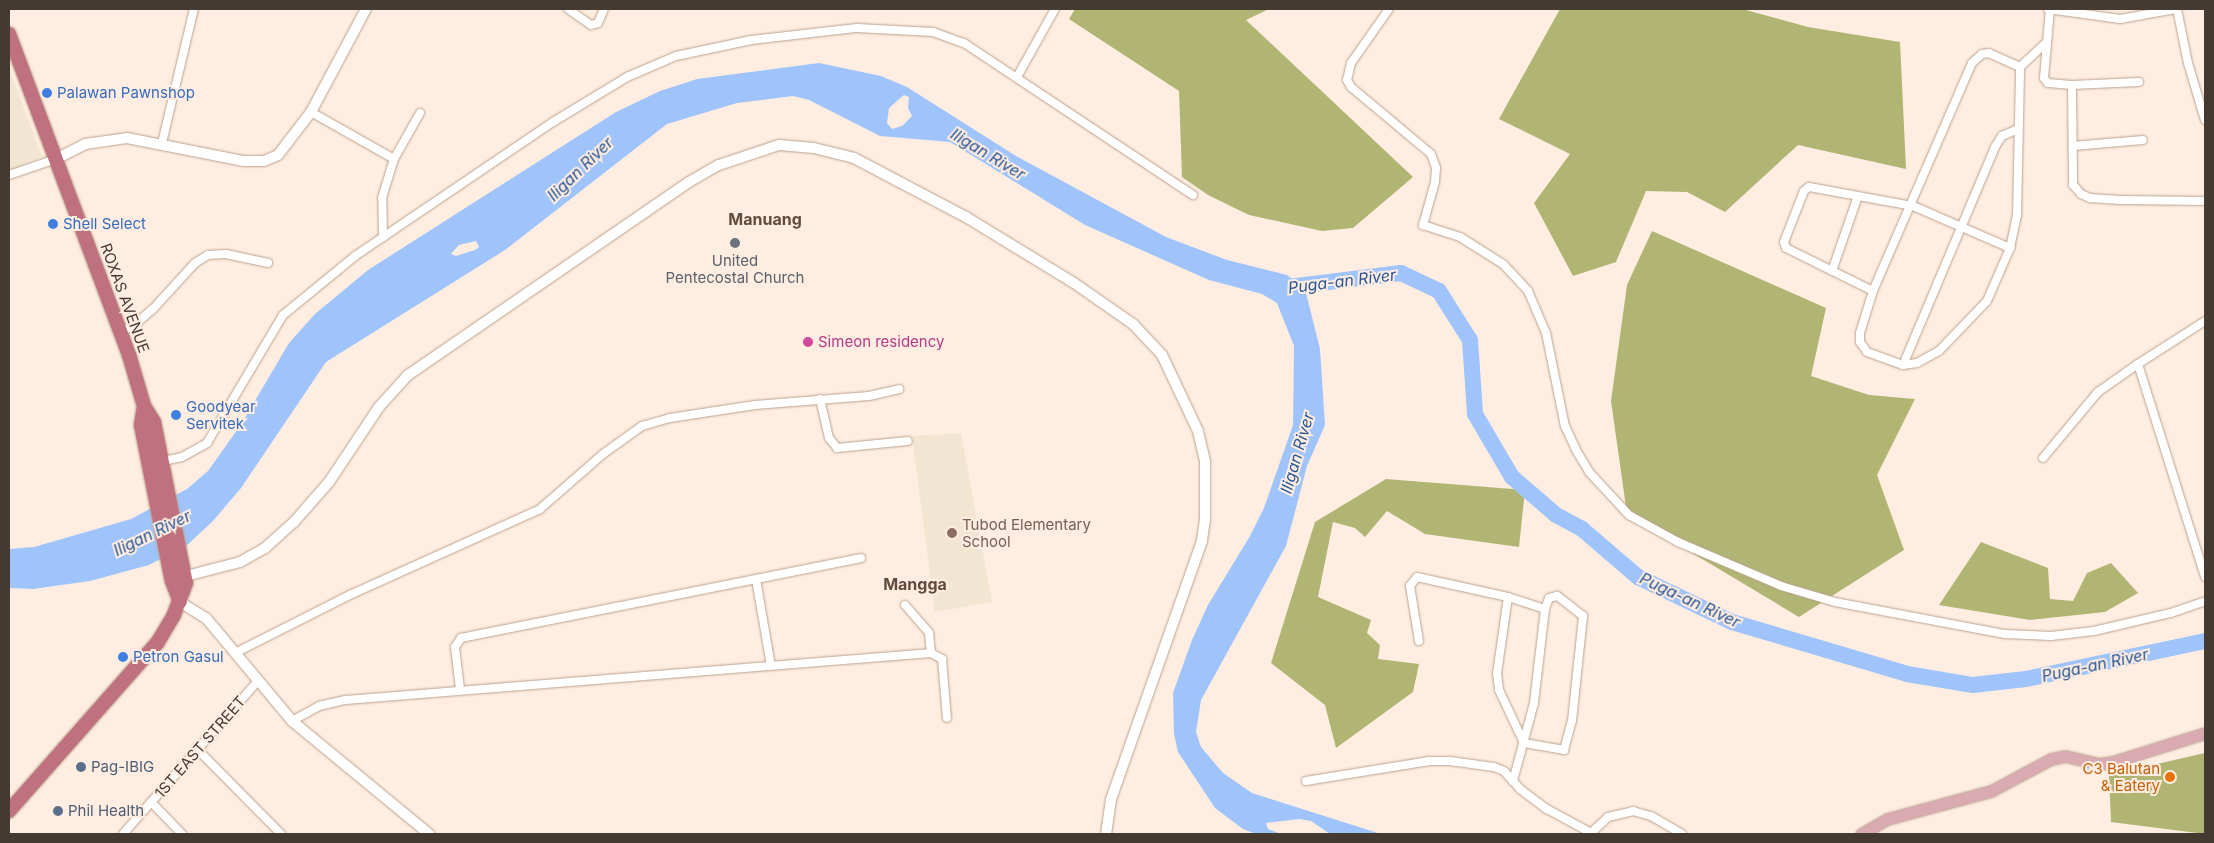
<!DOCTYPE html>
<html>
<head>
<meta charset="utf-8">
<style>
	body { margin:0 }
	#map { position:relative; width:2214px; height:843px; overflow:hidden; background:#feede0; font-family:Inter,sans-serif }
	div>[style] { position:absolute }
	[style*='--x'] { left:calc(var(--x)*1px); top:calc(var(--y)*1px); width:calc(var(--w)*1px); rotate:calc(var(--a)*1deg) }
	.education>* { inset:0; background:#f2e5d1 }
	.forest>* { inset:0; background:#b0b573 }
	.water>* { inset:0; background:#9fc4fb }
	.river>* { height:16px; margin:-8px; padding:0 8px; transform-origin:8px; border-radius:8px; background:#9fc4fb }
	.roads { filter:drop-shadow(0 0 1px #bba18d) drop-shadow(0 0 1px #bba18d) }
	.street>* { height:8px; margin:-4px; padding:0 4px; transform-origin:4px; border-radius:4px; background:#fff }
	.secondary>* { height:10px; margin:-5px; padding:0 5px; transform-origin:5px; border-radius:5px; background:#fff }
	.primary>* { height:11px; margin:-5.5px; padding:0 5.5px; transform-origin:5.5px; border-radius:5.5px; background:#d9aab2 }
	.highway>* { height:14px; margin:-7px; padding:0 7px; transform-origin:7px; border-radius:7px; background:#bf717f }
	.dots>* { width:14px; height:14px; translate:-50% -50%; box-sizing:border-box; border:2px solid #feede0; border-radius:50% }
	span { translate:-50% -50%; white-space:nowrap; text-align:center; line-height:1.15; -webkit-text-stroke:4px #feede0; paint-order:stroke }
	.shop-label { font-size:15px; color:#366cbe }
	.left { translate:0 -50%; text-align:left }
	.worship-label { font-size:15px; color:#5b616d }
	.street-label { font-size:15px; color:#453a32 }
	.hotel-label { font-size:15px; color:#b23c85 }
	.education-label { font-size:15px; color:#785e54 }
	.service-label { font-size:15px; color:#4e5e75 }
	.food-label { font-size:15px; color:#c56008 }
	.right { translate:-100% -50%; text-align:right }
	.water-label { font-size:16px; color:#285595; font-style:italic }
	.neighbourhood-label { font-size:16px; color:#624b3a; font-weight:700 }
	.frame { position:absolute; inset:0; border:10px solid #453a32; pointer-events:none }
</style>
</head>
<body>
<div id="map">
	<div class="education">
		<div style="clip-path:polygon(9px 68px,42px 157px,9px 170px)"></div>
		<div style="clip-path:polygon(961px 433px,992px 602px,935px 612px,912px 436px)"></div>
	</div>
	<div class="forest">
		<div style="clip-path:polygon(1075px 9px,1269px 9px,1246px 20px,1413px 177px,1353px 228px,1322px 231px,1249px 215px,1208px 195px,1182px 177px,1179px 91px,1069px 19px)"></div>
		<div style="clip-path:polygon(1560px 9px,1742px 9px,1808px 27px,1900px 42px,1906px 169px,1798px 145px,1725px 212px,1687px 192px,1646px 191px,1616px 262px,1573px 276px,1534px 203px,1570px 154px,1499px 119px)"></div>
		<div style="clip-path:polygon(1652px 231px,1826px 308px,1811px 376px,1869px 395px,1915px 399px,1877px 475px,1904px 550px,1799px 617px,1627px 514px,1611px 401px,1627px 285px)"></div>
		<div style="clip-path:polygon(1386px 479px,1525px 490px,1519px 547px,1425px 534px,1387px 511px,1365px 537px,1355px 528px,1333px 522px,1318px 597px,1371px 620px,1367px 633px,1380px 645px,1378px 659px,1419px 664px,1413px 692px,1336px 748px,1325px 705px,1271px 663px,1315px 522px)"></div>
		<div style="clip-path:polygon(1981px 542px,2048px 568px,2050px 599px,2073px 601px,2087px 573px,2111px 563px,2138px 593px,2105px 612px,2030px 620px,1939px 605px)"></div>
		<div style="clip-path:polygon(2205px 753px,2205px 834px,2111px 822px,2109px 775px)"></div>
	</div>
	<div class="water">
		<div style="clip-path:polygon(evenodd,819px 63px,881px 76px,907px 87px,1016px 156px,1166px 237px,1227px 260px,1287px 275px,1305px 289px,1320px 349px,1325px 425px,1307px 466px,1286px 546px,1201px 700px,1196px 732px,1201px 747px,1223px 773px,1252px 793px,1381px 834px,1330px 834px,1311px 821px,1299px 819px,1266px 823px,1268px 829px,1281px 834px,1256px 834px,1243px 829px,1215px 808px,1178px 752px,1174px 734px,1173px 693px,1192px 640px,1208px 605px,1250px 536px,1264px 508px,1293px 425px,1294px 346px,1277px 303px,1262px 294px,1209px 280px,1085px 225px,950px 142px,880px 136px,809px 100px,793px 96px,737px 103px,667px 124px,505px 250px,326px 362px,241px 488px,213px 521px,185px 547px,149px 565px,90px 581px,33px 589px,9px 588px,9px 549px,34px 547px,131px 519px,187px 489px,208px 471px,242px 423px,289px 343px,315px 314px,368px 270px,616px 112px,660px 91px,697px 79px,819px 63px,904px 95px,909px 97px,908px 108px,912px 116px,902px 126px,892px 129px,887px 123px,889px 108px,904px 95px,819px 63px,476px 241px,479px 247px,475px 250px,456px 256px,451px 254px,459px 245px,476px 241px)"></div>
	</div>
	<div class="river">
		<div style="--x:1281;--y:288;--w:121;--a:-7.1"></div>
		<div style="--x:1401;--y:273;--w:42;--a:25.3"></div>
		<div style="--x:1439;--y:291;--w:58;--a:57.7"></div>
		<div style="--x:1470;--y:340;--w:74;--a:86.1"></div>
		<div style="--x:1475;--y:414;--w:73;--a:59.6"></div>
		<div style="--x:1512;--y:477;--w:58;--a:40.8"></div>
		<div style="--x:1556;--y:515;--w:30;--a:28"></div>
		<div style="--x:1582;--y:529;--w:74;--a:40.6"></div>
		<div style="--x:1638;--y:577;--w:104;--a:25.6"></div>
		<div style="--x:1732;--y:622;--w:183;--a:16.5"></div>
		<div style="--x:1907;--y:674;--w:67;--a:9.5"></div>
		<div style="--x:1973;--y:685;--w:53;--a:-6.5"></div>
		<div style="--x:2026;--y:679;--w:183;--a:-12"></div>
	</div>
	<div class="roads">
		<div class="street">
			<div style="--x:568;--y:9;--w:28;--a:35"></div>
			<div style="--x:591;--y:25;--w:7;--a:-16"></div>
			<div style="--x:598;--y:23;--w:15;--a:-67"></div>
			<div style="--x:1389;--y:9;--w:66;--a:125.1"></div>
			<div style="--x:1351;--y:63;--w:17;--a:103"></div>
			<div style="--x:1347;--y:80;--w:8;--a:60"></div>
			<div style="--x:1351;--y:87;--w:104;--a:39.9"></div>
			<div style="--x:1431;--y:154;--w:15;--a:70"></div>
			<div style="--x:1436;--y:168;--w:14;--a:94"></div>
			<div style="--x:1435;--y:182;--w:45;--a:105.6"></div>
			<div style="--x:1423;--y:225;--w:39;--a:18"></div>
			<div style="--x:1460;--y:237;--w:51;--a:32.1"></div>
			<div style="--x:1503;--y:264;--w:37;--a:47"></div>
			<div style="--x:1528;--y:291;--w:46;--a:66.8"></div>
			<div style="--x:1546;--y:333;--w:95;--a:78.5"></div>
			<div style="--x:1565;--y:426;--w:26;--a:65"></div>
			<div style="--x:1576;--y:450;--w:26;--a:59"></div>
			<div style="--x:1589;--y:472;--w:59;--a:47.1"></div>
			<div style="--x:1629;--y:515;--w:56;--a:28.9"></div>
			<div style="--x:1678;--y:542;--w:112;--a:23.1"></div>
			<div style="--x:1781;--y:586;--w:56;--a:16.5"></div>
			<div style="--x:1835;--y:602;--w:173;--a:10.7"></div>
			<div style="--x:2005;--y:634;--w:46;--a:2.5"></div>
			<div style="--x:2051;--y:636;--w:43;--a:-6.6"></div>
			<div style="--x:2094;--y:631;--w:79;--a:-13.2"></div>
			<div style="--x:2171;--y:613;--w:36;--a:-19"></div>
			<div style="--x:2048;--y:9;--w:73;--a:7.9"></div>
			<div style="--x:2120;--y:19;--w:58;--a:-10"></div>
			<div style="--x:2050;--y:9;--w:69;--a:95"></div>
			<div style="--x:2044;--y:78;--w:6;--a:51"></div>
			<div style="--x:2048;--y:83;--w:24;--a:5"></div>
			<div style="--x:2072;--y:85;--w:67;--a:-2.6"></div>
			<div style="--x:2177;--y:9;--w:55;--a:78.5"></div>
			<div style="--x:2188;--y:63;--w:59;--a:73.4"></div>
			<div style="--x:2020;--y:67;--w:34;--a:-156"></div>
			<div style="--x:1989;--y:53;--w:7;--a:172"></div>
			<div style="--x:1982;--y:54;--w:13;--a:138"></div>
			<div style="--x:1972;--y:63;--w:249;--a:113.5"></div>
			<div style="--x:1873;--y:291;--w:44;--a:107.2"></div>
			<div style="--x:1860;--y:333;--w:9;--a:90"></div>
			<div style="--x:1860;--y:342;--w:12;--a:55"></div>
			<div style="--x:1867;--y:352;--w:38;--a:20"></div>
			<div style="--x:1903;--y:365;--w:14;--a:-8"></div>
			<div style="--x:1917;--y:363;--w:25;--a:-29"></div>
			<div style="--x:1939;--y:351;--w:69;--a:-46.2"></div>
			<div style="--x:1987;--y:301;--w:58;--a:-66.5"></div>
			<div style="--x:2010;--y:248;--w:33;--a:-78"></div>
			<div style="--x:2017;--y:216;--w:149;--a:-88.8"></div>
			<div style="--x:2020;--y:67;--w:35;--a:-43"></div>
			<div style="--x:1017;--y:77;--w:78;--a:-60.8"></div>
			<div style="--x:2072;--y:85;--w:100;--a:89.4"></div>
			<div style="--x:2073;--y:185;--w:12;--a:48"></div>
			<div style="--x:2081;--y:194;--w:10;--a:24"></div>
			<div style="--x:2090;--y:198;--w:30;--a:4"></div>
			<div style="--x:2120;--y:200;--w:85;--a:0.7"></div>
			<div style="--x:311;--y:112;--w:95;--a:29.5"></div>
			<div style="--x:162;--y:143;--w:138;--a:-76.6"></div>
			<div style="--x:2073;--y:146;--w:70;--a:-4.9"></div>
			<div style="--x:9;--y:175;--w:50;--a:-18.8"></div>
			<div style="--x:383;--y:237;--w:39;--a:-91"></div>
			<div style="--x:382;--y:198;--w:41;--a:-72.9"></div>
			<div style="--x:394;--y:159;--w:53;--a:-60.5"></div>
			<div style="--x:1832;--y:271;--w:79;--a:-70.9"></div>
			<div style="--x:1873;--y:291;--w:97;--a:-153.7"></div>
			<div style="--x:1786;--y:248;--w:6;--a:-108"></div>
			<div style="--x:1784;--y:242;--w:55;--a:-68.6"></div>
			<div style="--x:1804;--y:191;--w:6;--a:-39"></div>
			<div style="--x:1809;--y:187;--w:106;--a:10.4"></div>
			<div style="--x:1913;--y:206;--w:106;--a:23.4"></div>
			<div style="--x:2205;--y:321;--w:80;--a:147.3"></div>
			<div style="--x:2138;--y:364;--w:223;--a:72.5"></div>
			<div style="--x:120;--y:331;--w:13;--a:-18"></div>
			<div style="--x:132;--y:327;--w:28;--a:-41"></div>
			<div style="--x:153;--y:309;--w:62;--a:-47.6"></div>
			<div style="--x:195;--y:263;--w:15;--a:-32"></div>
			<div style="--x:208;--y:255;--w:18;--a:-3"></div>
			<div style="--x:226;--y:254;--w:43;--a:12.1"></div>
			<div style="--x:1903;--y:365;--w:237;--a:-67.1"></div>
			<div style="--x:1995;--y:147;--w:13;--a:-58"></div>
			<div style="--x:2002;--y:136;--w:17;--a:-24"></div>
			<div style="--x:820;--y:399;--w:40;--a:77"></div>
			<div style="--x:829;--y:438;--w:13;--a:51"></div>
			<div style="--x:837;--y:448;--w:71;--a:-5.6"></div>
			<div style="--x:2043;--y:458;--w:86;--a:-50.2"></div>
			<div style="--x:2098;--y:392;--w:49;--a:-35"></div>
			<div style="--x:163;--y:461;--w:19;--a:-12"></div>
			<div style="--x:182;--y:457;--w:29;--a:-29"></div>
			<div style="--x:207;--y:443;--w:149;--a:-59.3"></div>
			<div style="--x:283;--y:315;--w:93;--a:-39.3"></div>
			<div style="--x:355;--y:256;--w:239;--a:-34.1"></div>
			<div style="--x:553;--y:122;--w:87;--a:-31.3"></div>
			<div style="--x:627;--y:77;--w:53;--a:-23.2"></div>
			<div style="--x:676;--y:56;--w:77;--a:-12"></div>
			<div style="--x:751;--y:40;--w:107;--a:-6.5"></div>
			<div style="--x:857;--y:28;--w:76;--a:3"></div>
			<div style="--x:933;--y:32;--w:33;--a:20"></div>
			<div style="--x:964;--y:43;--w:275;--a:33.6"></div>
			<div style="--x:756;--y:579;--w:88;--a:80.2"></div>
			<div style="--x:1508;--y:597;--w:77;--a:98.2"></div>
			<div style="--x:1497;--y:673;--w:17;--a:83"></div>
			<div style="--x:1499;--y:690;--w:59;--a:64.7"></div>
			<div style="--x:1524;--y:743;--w:41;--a:9.9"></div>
			<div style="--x:1564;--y:750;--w:30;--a:-75"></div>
			<div style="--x:1572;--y:721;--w:106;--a:-84"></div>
			<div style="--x:1583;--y:616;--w:33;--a:-142"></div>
			<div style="--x:1557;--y:596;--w:8;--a:166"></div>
			<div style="--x:1549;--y:598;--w:12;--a:110"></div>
			<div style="--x:905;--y:605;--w:37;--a:49"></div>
			<div style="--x:929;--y:633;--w:20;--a:84"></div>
			<div style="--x:1419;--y:641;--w:56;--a:-99.3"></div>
			<div style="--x:1410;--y:586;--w:11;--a:-52"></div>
			<div style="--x:1417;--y:577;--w:93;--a:12.4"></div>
			<div style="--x:1508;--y:597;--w:39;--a:18"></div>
			<div style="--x:1545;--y:609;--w:95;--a:96.7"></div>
			<div style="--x:1534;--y:703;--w:81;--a:105.1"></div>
			<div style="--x:235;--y:653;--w:131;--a:-26.8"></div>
			<div style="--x:352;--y:594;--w:206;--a:-24.3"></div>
			<div style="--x:540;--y:509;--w:84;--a:-41.1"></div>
			<div style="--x:603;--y:454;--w:48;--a:-35.7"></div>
			<div style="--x:642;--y:426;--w:29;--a:-16"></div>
			<div style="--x:670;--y:418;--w:86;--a:-8.7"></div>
			<div style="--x:755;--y:405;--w:114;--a:-4.5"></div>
			<div style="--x:869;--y:396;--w:31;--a:-13"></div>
			<div style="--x:460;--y:689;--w:42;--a:-96.8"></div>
			<div style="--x:455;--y:647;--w:11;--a:-56"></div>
			<div style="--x:461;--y:638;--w:408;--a:-11.3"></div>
			<div style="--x:292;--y:721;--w:31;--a:-29"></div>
			<div style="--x:319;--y:706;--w:28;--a:-13"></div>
			<div style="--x:346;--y:700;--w:587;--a:-4.59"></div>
			<div style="--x:931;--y:653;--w:13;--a:29"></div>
			<div style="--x:942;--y:659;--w:59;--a:85.2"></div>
			<div style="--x:196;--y:748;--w:121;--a:45.3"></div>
			<div style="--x:1306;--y:781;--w:125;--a:-9.2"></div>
			<div style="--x:1429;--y:761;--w:21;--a:0"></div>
			<div style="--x:1450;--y:761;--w:44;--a:7.8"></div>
			<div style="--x:1494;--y:767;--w:11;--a:22"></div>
			<div style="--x:1504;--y:771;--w:24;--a:48"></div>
			<div style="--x:1520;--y:789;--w:34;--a:37"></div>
			<div style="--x:1547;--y:809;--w:52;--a:28.5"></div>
			<div style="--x:151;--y:802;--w:45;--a:45.9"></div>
			<div style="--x:1591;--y:833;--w:23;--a:-43"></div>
			<div style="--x:1608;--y:817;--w:26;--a:-13"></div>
			<div style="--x:1633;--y:811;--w:19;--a:16"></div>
			<div style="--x:1651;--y:816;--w:36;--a:30"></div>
			<div style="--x:123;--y:834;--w:203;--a:-48.6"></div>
		</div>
		<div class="secondary">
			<div style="--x:56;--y:159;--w:33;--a:-27"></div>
			<div style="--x:85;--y:144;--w:42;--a:-8.1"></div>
			<div style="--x:127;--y:138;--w:118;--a:11.2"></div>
			<div style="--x:243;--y:161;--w:21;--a:0"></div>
			<div style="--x:264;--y:161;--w:15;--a:-23"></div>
			<div style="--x:278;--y:155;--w:54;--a:-52.5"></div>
			<div style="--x:311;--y:112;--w:117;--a:-61.9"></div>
			<div style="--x:186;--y:576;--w:56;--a:-14.5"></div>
			<div style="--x:240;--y:562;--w:29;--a:-29"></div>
			<div style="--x:265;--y:548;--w:39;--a:-42"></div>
			<div style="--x:294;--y:522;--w:53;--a:-48.8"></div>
			<div style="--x:329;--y:482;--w:90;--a:-56.3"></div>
			<div style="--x:379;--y:407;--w:43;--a:-47.8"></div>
			<div style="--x:408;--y:375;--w:341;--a:-34.5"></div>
			<div style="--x:689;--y:182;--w:34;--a:-30"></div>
			<div style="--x:719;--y:165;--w:63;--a:-18.4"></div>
			<div style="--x:779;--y:145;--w:35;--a:5"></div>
			<div style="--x:814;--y:148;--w:41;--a:14"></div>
			<div style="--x:854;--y:158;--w:127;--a:27.8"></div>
			<div style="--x:966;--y:217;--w:127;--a:31.4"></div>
			<div style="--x:1074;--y:283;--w:72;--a:34.8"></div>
			<div style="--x:1133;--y:324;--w:42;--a:46.9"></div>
			<div style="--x:1162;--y:355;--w:84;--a:64.7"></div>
			<div style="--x:1198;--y:431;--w:32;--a:77"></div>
			<div style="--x:1205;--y:462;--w:57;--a:90"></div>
			<div style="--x:1205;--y:519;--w:22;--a:98"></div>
			<div style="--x:1202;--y:541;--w:274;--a:109.4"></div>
			<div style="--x:1111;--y:799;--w:35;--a:98"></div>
			<div style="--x:180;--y:602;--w:31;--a:32"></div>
			<div style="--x:206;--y:618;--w:134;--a:50.1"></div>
			<div style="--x:292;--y:721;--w:178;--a:39.5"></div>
		</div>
		<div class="primary">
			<div style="--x:1861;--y:834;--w:30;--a:-30"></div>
			<div style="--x:1887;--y:819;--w:108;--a:-15.1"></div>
			<div style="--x:1991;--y:791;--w:68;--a:-28.1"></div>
			<div style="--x:2051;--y:759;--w:14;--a:-12"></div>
			<div style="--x:2065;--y:756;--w:35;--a:13"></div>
			<div style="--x:2099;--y:764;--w:13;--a:-9"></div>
			<div style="--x:2112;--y:762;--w:97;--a:-17.3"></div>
		</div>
		<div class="highway">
			<div style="--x:9;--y:34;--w:343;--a:69.5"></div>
			<div style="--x:129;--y:355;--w:53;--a:73.6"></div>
			<div style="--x:144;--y:406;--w:19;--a:58"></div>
			<div style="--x:154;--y:422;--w:164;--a:78.8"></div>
			<div style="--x:186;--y:583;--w:34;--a:111"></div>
			<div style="--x:174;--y:615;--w:33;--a:121"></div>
			<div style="--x:157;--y:643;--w:224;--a:131.4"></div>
			<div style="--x:144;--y:406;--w:19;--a:99"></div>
			<div style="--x:141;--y:425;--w:159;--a:78.8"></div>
			<div style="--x:172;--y:581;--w:22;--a:69"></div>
		</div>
	</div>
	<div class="dots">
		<div style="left:47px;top:93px;background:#3f7fe0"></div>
		<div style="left:53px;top:224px;background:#3f7fe0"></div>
		<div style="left:735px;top:243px;background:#6b7280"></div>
		<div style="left:808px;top:342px;background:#d1479c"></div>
		<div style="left:176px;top:415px;background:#3f7fe0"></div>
		<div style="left:952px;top:533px;background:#8d6e63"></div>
		<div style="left:123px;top:657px;background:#3f7fe0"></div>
		<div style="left:81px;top:767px;background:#5c6f8a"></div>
		<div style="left:2170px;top:777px;background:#e8710a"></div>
		<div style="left:58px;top:811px;background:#5c6f8a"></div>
	</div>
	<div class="shop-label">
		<span class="left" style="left:57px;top:93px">Palawan Pawnshop</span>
		<span class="left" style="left:63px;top:224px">Shell Select</span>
		<span class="left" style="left:186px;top:415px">Goodyear<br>Servitek</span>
		<span class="left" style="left:133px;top:657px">Petron Gasul</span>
	</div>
	<div class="worship-label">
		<span style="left:735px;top:269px">United<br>Pentecostal Church</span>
	</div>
	<div class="street-label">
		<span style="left:125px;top:298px;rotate:70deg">ROXAS AVENUE</span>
		<span style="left:200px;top:747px;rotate:-49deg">1ST EAST STREET</span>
	</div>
	<div class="hotel-label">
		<span class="left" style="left:818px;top:342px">Simeon residency</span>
	</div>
	<div class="education-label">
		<span class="left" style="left:962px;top:533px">Tubod Elementary<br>School</span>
	</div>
	<div class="service-label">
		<span class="left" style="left:91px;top:767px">Pag-IBIG</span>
		<span class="left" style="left:68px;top:811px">Phil Health</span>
	</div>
	<div class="food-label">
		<span class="right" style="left:2160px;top:777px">C3 Balutan<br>&amp; Eatery</span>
	</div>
	<div class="water-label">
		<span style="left:988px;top:154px;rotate:31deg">Iligan River</span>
		<span style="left:580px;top:169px;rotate:-44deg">Iligan River</span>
		<span style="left:1342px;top:281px;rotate:-7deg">Puga-an River</span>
		<span style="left:1297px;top:453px;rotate:-74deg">Iligan River</span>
		<span style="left:152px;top:533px;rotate:-26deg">Iligan River</span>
		<span style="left:1690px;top:600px;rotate:25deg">Puga-an River</span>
		<span style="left:2095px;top:665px;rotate:-12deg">Puga-an River</span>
	</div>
	<div class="neighbourhood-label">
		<span style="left:765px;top:219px">Manuang</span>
		<span style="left:915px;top:584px">Mangga</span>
	</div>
	<div class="frame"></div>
</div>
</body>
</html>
